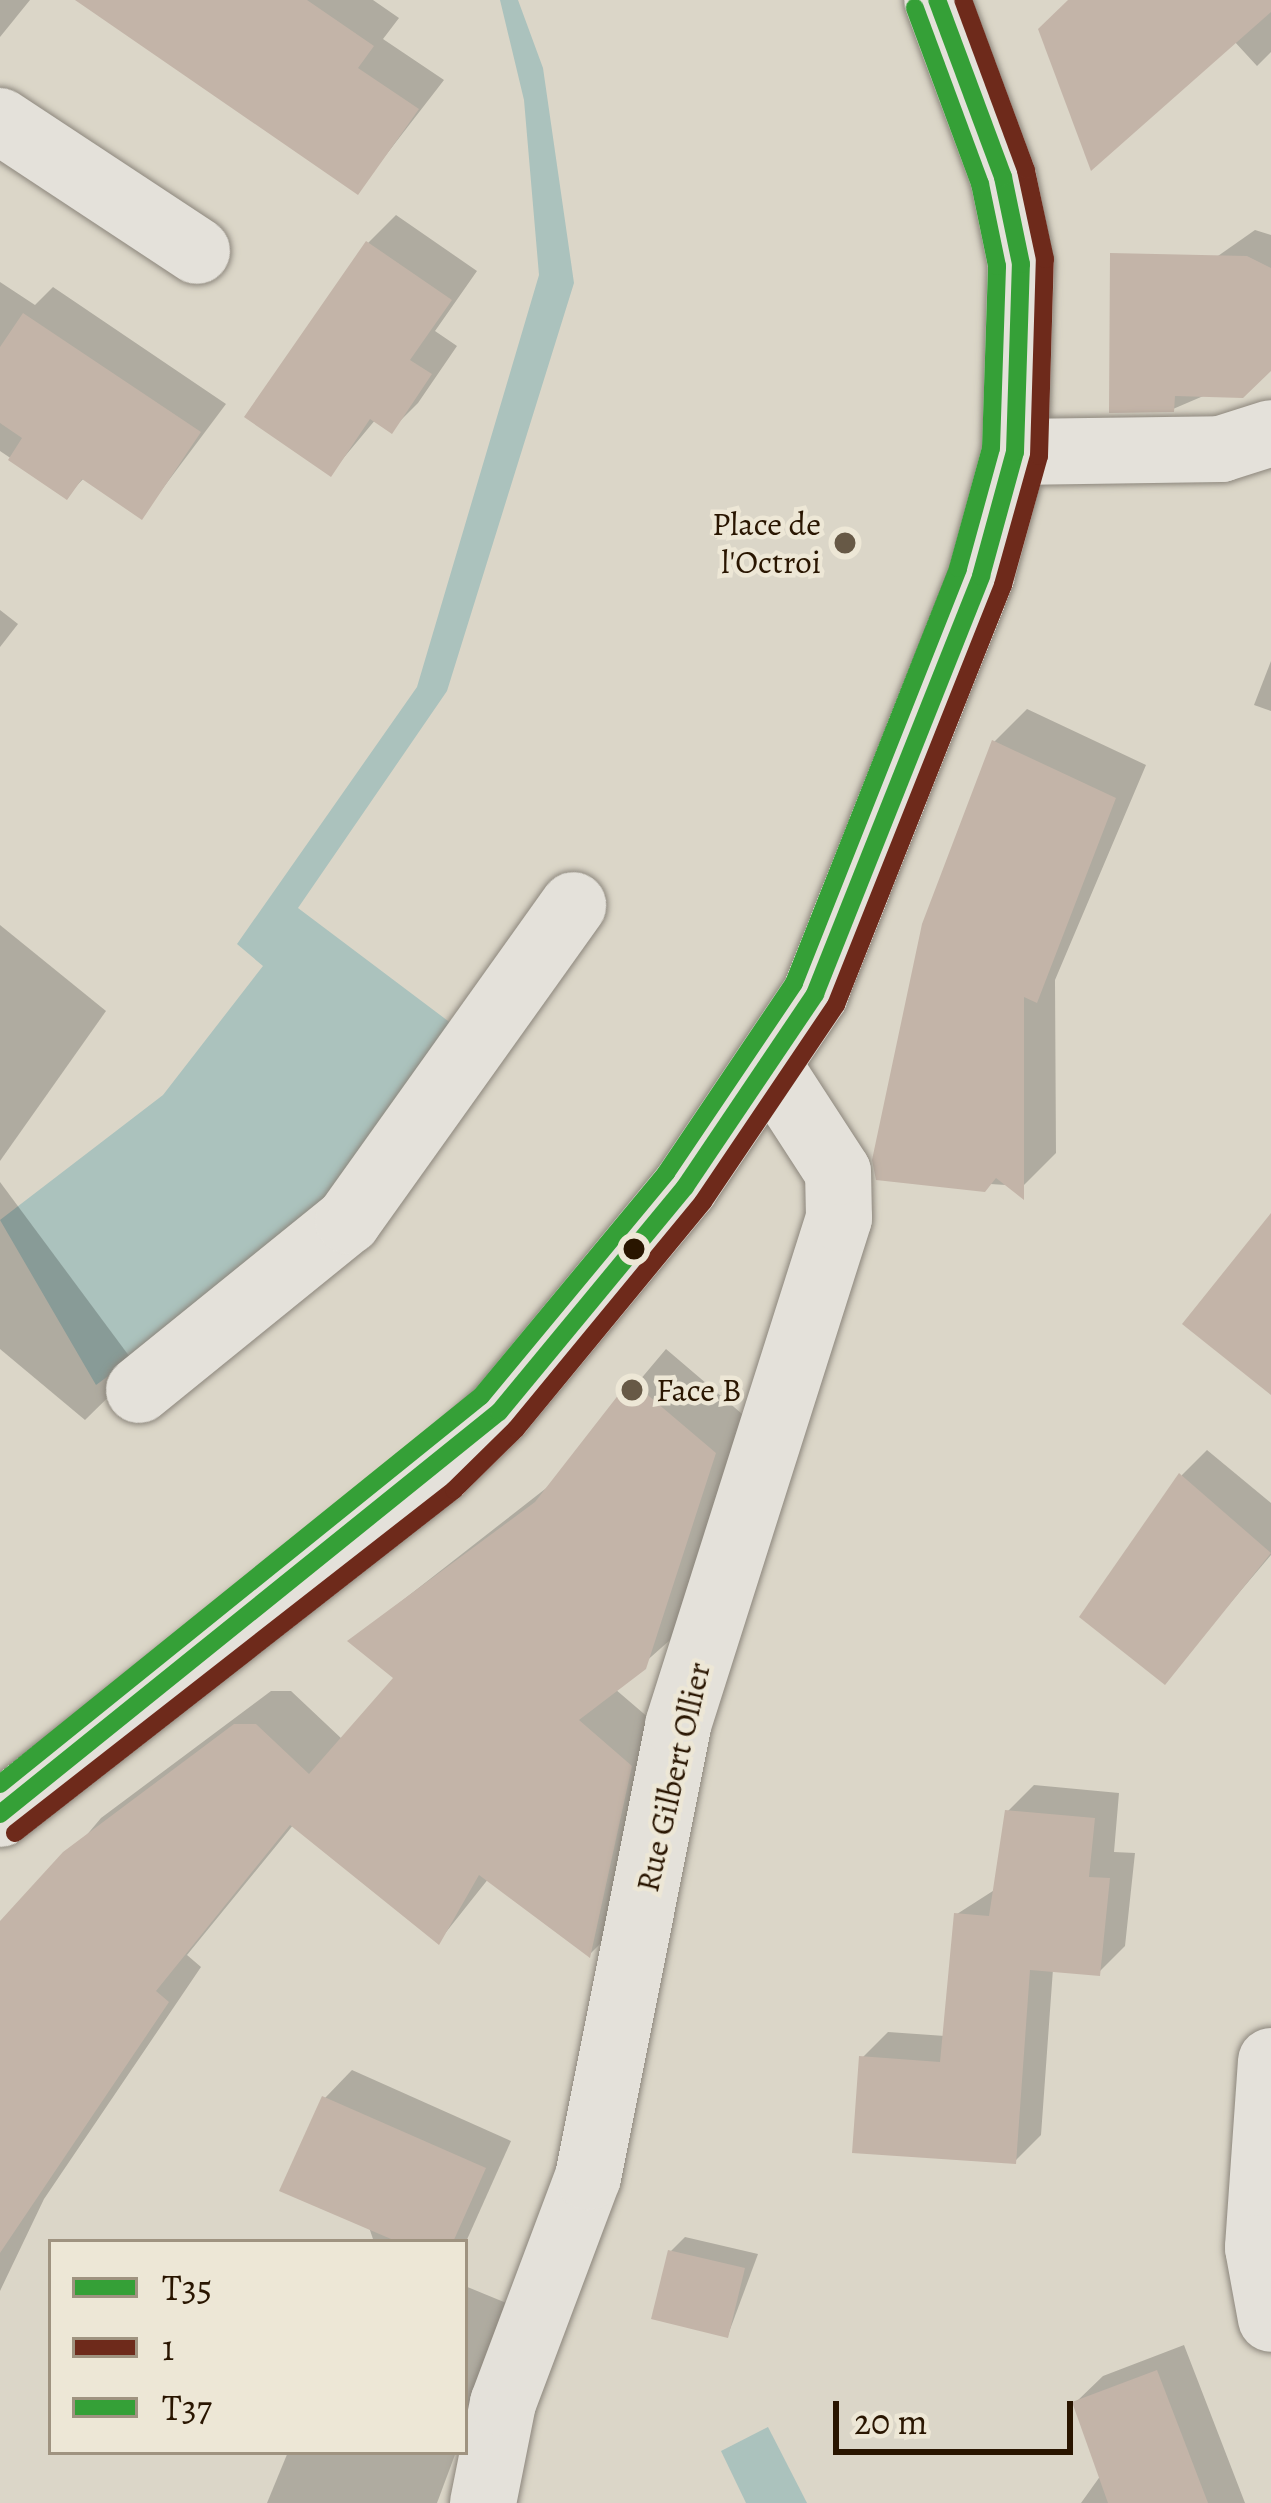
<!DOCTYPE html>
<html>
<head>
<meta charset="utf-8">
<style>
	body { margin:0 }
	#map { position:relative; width:1271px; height:2503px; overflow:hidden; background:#dbd6c8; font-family:Alegreya,serif }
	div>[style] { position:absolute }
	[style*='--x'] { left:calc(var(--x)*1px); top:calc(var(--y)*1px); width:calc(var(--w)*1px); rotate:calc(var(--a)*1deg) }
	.water>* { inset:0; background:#abc2bd }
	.shadow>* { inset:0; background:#0003 }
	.building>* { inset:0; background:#c3b4a8 }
	.roads { filter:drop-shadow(0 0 3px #8c867c) drop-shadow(0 0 3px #8c867c) }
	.minor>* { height:66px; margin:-33px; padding:0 33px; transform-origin:33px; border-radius:33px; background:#e4e1da }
	.secondary>* { height:66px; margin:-33px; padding:0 33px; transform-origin:33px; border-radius:33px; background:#e4e1da }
	.bus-1>* { height:18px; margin:-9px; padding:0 9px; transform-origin:9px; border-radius:9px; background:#35a037 }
	.bus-2>* { height:18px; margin:-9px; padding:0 9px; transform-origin:9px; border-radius:9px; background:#6e2a1b }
	.bus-3>* { height:18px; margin:-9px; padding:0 9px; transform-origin:9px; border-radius:9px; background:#35a037 }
	.dots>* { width:33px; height:33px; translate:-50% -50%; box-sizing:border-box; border:6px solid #ede7d6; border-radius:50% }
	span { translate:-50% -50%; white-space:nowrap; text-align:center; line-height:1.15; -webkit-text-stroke:9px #ede7d6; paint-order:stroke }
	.poi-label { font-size:33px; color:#291500 }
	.right { translate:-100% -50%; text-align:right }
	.left { translate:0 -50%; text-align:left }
	.street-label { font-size:33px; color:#291500 }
	.legend { position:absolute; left:48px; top:2239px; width:420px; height:216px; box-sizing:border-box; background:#ede7d6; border:3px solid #9f9380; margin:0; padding:15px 21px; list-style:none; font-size:36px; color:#291500 }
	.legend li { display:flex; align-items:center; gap:24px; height:60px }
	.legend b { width:60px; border:3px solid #9f9380 }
	.scale { position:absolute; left:833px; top:2401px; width:240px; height:54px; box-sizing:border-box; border:6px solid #291500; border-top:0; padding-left:15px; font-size:36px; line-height:42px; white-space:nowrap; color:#291500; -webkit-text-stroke:9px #ede7d6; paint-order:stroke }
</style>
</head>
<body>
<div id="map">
	<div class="water">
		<div style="clip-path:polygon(500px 0,518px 0,543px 68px,574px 283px,447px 691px,298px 908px,456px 1027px,304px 1233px,96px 1385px,0 1220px,163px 1095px,263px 966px,237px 944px,417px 687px,539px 275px,524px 100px)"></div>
		<div style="clip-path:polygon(768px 2427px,807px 2503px,746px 2503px,721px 2451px)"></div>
	</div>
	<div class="shadow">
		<div style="clip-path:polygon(0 0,30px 0,0 37px)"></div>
		<div style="clip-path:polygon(103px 0,373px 0,399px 18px,383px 39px,444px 80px,358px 191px)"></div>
		<div style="clip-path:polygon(1070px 0,1271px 0,1271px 52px,1257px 66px,1234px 41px)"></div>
		<div style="clip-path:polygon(396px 215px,477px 271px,435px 331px,457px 346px,418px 403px,391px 430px,376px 419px,331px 473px,368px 243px)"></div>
		<div style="clip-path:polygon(1255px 230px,1271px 235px,1271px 367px,1173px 409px,1141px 310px)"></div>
		<div style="clip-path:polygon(0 282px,35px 305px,53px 287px,226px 404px,142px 516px,85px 477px,67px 496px,0 451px)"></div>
		<div style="clip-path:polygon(0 610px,18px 624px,0 647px)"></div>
		<div style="clip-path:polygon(1271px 661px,1271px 711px,1254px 705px)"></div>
		<div style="clip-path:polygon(1027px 709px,1146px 765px,1055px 980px,1056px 1153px,1023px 1186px,879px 1177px,994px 742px)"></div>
		<div style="clip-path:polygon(0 925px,106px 1011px,0 1161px)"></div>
		<div style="clip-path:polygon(0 1182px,138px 1368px,85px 1420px,0 1349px)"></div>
		<div style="clip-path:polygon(666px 1349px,748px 1419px,679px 1632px,615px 1689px,664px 1731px,623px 1921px,590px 1954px,489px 1878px,439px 1941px,294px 1824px,187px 1955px,201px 1967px,44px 2199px,0 2291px,0 1938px,101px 1818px,271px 1691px,291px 1691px,343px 1740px,397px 1677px,352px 1640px,554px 1482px)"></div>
		<div style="clip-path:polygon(1207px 1450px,1271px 1503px,1271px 1555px,1164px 1681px,1182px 1475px)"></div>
		<div style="clip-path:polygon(1034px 1785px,1119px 1793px,1114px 1852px,1135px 1853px,1125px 1946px,1099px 1972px,1053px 1969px,1041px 2135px,1015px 2161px,862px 2058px,888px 2032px,945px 2036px,957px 1914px,996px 1889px,1008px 1811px)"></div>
		<div style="clip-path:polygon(352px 2070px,511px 2141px,465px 2244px,374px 2242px,325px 2098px)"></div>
		<div style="clip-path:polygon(685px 2237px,758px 2254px,728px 2335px,671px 2251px)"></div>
		<div style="clip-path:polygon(465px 2286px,511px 2305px,465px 2428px)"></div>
		<div style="clip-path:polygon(1184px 2345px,1245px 2503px,1081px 2503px,1101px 2475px,1075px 2403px,1103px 2376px)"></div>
		<div style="clip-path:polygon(288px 2452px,456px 2452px,437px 2503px,267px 2503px)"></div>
	</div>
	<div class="building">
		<div style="clip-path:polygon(75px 0,307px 0,374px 46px,358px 68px,419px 109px,358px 195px)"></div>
		<div style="clip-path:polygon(1068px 0,1271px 0,1271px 12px,1091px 171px,1038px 29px)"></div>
		<div style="clip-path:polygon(366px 241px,452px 300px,410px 360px,432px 374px,392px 434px,370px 419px,331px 477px,244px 417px)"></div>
		<div style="clip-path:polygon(1110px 253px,1247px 256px,1271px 268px,1271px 371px,1243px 398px,1175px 396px,1174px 412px,1109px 413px)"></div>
		<div style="clip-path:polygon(23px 313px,201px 432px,142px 520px,82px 479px,67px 500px,8px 460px,22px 438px,0 423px,0 347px)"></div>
		<div style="clip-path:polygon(992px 740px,1116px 798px,1037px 1003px,1024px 997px,1024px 1200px,996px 1178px,985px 1192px,876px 1180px,872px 1160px,922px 924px)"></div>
		<div style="clip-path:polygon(1271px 1213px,1271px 1395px,1182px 1324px)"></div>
		<div style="clip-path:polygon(630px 1380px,716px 1453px,646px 1669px,579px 1720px,632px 1766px,590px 1958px,479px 1875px,439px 1945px,290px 1825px,156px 1991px,169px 2002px,0 2253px,0 1921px,63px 1852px,234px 1724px,256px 1724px,309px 1774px,393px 1678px,347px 1641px,535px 1502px)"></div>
		<div style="clip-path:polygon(1179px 1473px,1271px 1553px,1165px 1685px,1079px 1617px)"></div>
		<div style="clip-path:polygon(1005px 1810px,1095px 1818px,1089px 1877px,1110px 1878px,1100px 1976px,1030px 1970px,1016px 2164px,852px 2153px,859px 2056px,940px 2062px,954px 1913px,989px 1916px)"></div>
		<div style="clip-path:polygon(322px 2096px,486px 2168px,453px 2242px,398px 2242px,279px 2191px)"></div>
		<div style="clip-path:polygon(668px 2250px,745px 2268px,728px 2338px,651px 2319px)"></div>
		<div style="clip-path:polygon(1157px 2370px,1208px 2503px,1108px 2503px,1072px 2402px)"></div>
	</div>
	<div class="roads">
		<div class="minor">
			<div style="--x:0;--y:121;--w:236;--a:33.4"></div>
			<div style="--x:1015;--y:452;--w:206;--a:-0.8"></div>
			<div style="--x:1221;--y:449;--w:52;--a:-17.7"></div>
			<div style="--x:139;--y:1390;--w:269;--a:-39"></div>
			<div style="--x:348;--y:1221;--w:388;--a:-54.5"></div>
			<div style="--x:1271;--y:2061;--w:187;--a:94"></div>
			<div style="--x:1258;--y:2248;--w:72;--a:79.6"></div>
			<div style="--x:483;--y:2503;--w:102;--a:-78.7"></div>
			<div style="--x:503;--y:2403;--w:241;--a:-69.4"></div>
			<div style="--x:588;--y:2177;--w:461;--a:-78.7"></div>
			<div style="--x:678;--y:1725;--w:532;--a:-72.38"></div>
			<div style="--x:839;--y:1218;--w:46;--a:-91.2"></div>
			<div style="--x:838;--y:1172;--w:123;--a:-123"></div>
		</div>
		<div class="secondary">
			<div style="--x:0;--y:1814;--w:557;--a:-38"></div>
			<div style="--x:439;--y:1471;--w:84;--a:-44.5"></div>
			<div style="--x:499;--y:1412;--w:292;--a:-50.4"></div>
			<div style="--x:685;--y:1187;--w:233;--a:-56"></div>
			<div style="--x:815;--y:994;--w:450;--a:-68.3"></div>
			<div style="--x:981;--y:576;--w:129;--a:-74.7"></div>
			<div style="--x:1015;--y:452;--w:188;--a:-88.2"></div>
			<div style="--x:1021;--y:264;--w:89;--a:-101.7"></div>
			<div style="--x:1003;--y:177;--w:189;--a:-110.4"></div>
		</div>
	</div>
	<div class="bus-1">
		<div style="--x:0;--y:1814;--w:641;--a:-38.86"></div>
		<div style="--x:499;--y:1412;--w:292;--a:-50.4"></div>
		<div style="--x:685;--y:1187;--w:233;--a:-56"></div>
		<div style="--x:815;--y:994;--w:450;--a:-68.3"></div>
		<div style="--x:981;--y:576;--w:129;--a:-74.7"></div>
		<div style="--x:1015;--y:452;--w:188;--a:-88.2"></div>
		<div style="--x:1021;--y:264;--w:89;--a:-101.7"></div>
		<div style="--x:1003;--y:177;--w:189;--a:-110.4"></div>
	</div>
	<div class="bus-2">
		<div style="--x:15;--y:1833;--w:557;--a:-38"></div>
		<div style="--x:454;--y:1490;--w:87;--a:-44.5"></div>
		<div style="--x:516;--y:1429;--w:294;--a:-50.5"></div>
		<div style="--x:703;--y:1202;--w:238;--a:-56"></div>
		<div style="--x:836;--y:1005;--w:452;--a:-68.3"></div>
		<div style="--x:1003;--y:585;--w:134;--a:-74.4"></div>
		<div style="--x:1039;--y:456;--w:197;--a:-88.3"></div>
		<div style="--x:1045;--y:259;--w:91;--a:-102.1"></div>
		<div style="--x:1026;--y:170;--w:181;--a:-110.3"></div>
	</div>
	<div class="bus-3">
		<div style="--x:0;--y:1784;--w:618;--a:-38.89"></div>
		<div style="--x:481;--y:1396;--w:290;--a:-50.3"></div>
		<div style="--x:666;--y:1173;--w:229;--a:-56"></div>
		<div style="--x:794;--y:983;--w:446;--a:-68.4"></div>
		<div style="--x:958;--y:568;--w:124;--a:-74.6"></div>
		<div style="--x:991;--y:448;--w:182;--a:-88.1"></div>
		<div style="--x:997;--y:266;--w:84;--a:-101.7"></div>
		<div style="--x:980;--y:184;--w:188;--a:-110.3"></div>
	</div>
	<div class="dots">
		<div style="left:845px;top:543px;background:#675946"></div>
		<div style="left:634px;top:1249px;background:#291500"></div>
		<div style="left:632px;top:1390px;background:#675946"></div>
	</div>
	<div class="poi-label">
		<span class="right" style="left:821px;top:543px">Place de<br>l'Octroi</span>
		<span class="left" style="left:656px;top:1390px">Face B</span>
	</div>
	<div class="street-label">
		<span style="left:673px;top:1777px;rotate:-77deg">Rue Gilbert Ollier</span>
	</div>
	<ul class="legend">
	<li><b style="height:15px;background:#35a037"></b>T35</li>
	<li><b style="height:15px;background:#6e2a1b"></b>1</li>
	<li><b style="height:15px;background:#35a037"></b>T37</li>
	</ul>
	<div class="scale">20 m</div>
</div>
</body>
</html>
